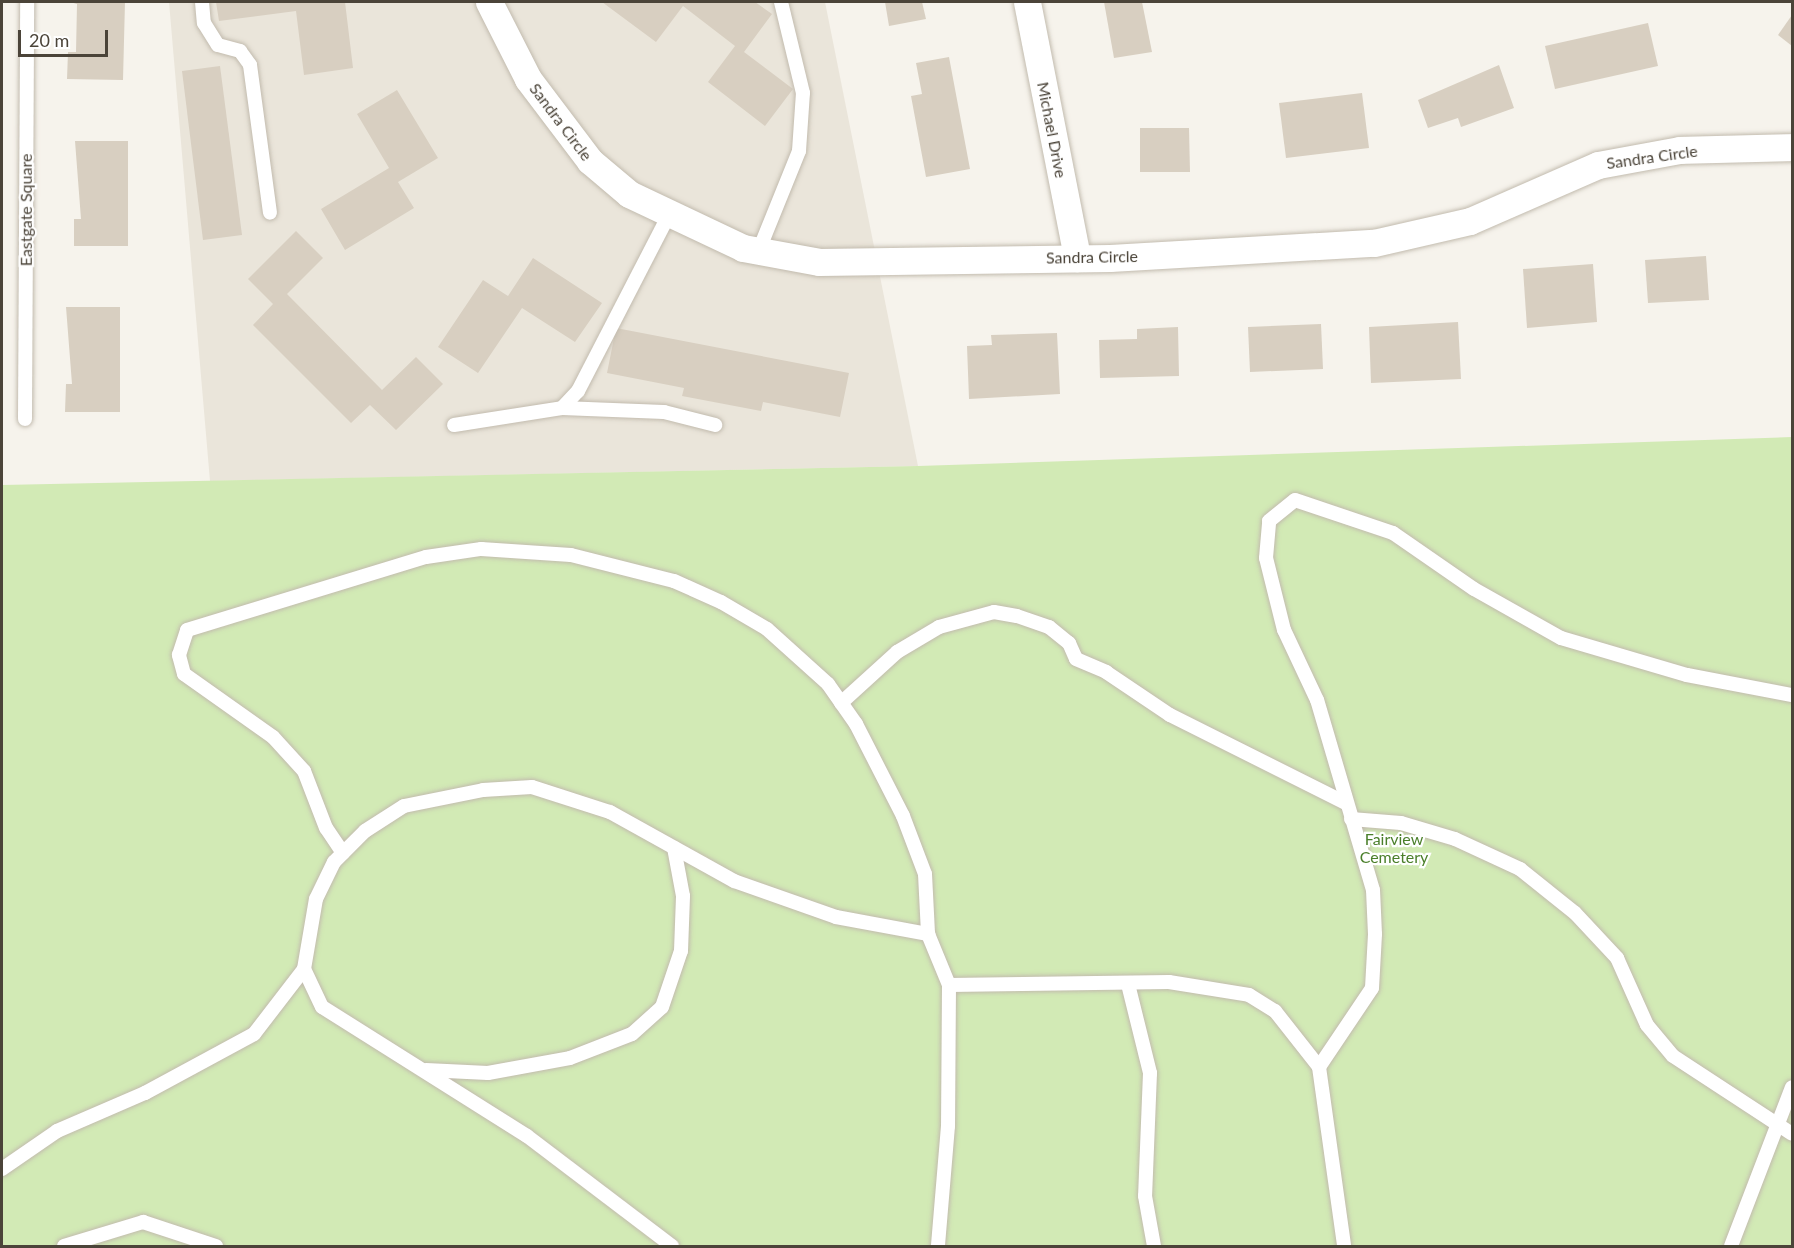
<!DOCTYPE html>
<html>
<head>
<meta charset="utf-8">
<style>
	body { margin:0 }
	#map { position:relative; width:1794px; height:1248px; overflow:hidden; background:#f6f3ec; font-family:Lato,sans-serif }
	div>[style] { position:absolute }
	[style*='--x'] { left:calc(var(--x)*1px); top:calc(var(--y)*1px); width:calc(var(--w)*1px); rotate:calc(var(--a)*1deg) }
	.residential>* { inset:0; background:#eae5da }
	.green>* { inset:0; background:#d2eab5 }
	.building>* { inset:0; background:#d8cfc1 }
	.roads { filter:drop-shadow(0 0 2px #c2bbae) drop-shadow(0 0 2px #c2bbae) }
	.service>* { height:14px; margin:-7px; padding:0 7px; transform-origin:7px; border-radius:7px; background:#fff }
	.minor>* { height:27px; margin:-13.5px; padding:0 13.5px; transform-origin:13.5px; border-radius:13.5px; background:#fff }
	span { translate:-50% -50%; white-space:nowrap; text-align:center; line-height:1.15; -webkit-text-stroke:4.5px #fff; paint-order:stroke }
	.street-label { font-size:16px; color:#4b4439 }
	.park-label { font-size:16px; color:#4a7f2a }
	.frame { position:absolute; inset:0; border:3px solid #4b4439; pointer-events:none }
	.scale { position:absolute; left:18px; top:30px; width:90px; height:27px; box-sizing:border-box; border:3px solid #4b4439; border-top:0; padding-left:8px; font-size:18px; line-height:21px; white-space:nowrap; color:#4b4439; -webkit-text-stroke:4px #fff; paint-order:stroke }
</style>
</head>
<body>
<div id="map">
	<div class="residential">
		<div style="clip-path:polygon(169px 2px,825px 2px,918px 466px,210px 481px)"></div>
	</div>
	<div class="green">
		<div style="clip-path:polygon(1792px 437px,1792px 1246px,2px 1246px,2px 485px,918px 466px)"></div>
	</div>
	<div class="building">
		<div style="clip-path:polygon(70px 2px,125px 2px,123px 80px,67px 79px,68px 52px,76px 52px,77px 4px)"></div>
		<div style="clip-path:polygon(216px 2px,345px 2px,353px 68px,304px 75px,296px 11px,219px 21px)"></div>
		<div style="clip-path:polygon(602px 2px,755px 2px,772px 14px,744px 52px,793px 89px,765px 126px,708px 82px,735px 46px,683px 6px,656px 42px)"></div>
		<div style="clip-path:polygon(885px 2px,922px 2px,926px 19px,889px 26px)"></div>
		<div style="clip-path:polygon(1104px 2px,1142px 2px,1152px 52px,1114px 58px)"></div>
		<div style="clip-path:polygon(1792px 15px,1792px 46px,1778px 35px)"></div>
		<div style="clip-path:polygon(1648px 23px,1658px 66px,1555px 89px,1545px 46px)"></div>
		<div style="clip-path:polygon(949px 57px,970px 169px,926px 177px,911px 96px,922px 94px,916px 63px)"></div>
		<div style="clip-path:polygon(1499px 65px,1514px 108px,1461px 127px,1458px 118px,1428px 128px,1418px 100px)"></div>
		<div style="clip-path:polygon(220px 66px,242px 235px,203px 240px,182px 71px)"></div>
		<div style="clip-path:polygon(397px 90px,438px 158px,398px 182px,414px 208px,345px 250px,321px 209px,389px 168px,357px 114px)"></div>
		<div style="clip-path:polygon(1362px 93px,1369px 148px,1286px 158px,1279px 103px)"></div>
		<div style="clip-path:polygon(1140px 128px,1189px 128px,1190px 172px,1140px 172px)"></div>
		<div style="clip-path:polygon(75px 141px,128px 141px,128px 246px,74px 246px,74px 219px,81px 219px)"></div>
		<div style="clip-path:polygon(296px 231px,323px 258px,287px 294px,382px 390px,416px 357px,443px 384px,396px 430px,370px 405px,351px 423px,253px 325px,273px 304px,248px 279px)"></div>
		<div style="clip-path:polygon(1706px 256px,1709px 300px,1648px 303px,1645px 260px)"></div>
		<div style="clip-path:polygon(533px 258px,602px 303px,575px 342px,522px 308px,478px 373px,438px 347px,483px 280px,508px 296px)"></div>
		<div style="clip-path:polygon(1593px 264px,1597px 322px,1527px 328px,1523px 269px)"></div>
		<div style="clip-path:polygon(66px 307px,120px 307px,120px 412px,65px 412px,66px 384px,72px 384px)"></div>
		<div style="clip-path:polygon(1458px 322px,1461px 379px,1371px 383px,1369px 327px)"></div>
		<div style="clip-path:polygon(1321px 324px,1323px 369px,1250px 372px,1248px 327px)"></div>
		<div style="clip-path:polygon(1178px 327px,1179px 376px,1100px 378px,1099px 340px,1137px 339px,1137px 329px)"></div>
		<div style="clip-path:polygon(616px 328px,849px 373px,840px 417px,763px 402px,761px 411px,682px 396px,684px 388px,607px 373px)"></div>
		<div style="clip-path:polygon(1057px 333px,1060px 394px,969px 399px,967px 346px,992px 345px,991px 335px)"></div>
	</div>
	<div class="roads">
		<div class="service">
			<div style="--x:202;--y:2;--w:21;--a:85"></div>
			<div style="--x:204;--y:23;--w:26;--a:58"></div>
			<div style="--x:218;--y:45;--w:23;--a:15"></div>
			<div style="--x:240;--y:51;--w:17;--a:54"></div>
			<div style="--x:250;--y:65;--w:149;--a:82.3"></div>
			<div style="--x:759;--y:250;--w:107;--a:-68"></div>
			<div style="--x:799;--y:151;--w:58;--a:-86.1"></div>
			<div style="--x:803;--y:93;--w:94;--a:-103.6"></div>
			<div style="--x:562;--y:408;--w:102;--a:2.2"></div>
			<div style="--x:664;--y:412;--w:53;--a:14.3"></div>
			<div style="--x:25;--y:419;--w:417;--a:-89.7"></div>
			<div style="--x:454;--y:425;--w:109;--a:-8.9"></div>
			<div style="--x:562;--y:408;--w:23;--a:-47"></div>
			<div style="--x:578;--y:391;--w:198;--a:-62.7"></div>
			<div style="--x:841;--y:703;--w:76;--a:-42.3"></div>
			<div style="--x:897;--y:652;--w:49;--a:-30.8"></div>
			<div style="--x:939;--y:627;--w:57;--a:-15.3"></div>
			<div style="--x:994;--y:612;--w:23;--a:10"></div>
			<div style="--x:1017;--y:616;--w:34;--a:19"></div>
			<div style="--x:1049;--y:627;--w:26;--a:39"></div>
			<div style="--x:1069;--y:643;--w:17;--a:66"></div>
			<div style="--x:1076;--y:659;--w:33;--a:23"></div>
			<div style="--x:1106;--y:672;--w:77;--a:33.9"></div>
			<div style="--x:1170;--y:715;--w:197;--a:26.6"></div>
			<div style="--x:1351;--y:819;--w:50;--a:4.6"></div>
			<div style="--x:1401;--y:823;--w:56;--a:16.5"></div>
			<div style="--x:1455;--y:839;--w:72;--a:24.8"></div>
			<div style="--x:1520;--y:869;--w:70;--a:38.7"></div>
			<div style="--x:1575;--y:913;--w:62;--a:47"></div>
			<div style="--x:1617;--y:958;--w:73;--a:65.9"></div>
			<div style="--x:1647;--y:1025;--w:40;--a:50"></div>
			<div style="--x:1673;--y:1056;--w:142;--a:33.2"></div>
			<div style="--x:343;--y:853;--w:30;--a:-124"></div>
			<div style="--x:326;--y:828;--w:61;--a:-111.1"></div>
			<div style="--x:304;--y:771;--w:46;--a:-132.4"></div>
			<div style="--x:273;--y:737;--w:109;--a:-144.7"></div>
			<div style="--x:184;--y:674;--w:20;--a:-105"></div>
			<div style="--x:179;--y:655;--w:26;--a:-72"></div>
			<div style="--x:187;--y:630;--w:250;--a:-17"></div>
			<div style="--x:426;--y:557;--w:56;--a:-8.3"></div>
			<div style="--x:481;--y:549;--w:90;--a:3.8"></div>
			<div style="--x:571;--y:555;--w:106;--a:14.2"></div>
			<div style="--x:674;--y:581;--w:51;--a:24.1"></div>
			<div style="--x:721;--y:602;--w:53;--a:30.4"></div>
			<div style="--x:767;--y:629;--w:82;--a:42"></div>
			<div style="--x:828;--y:684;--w:49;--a:55"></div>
			<div style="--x:856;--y:724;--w:103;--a:62.9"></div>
			<div style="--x:903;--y:816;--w:62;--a:69.2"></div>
			<div style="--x:925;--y:874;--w:60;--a:87.1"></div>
			<div style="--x:1128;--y:984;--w:92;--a:76.1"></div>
			<div style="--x:1150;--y:1073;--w:123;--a:92.3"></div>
			<div style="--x:1145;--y:1196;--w:51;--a:79.8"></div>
			<div style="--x:949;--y:985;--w:220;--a:-0.8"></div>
			<div style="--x:1169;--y:982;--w:81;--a:9.2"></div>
			<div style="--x:1249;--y:995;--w:31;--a:32"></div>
			<div style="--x:1275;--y:1011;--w:71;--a:51.8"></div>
			<div style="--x:1319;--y:1067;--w:181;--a:82"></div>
			<div style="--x:1319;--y:1067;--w:95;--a:-56.1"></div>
			<div style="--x:1372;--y:988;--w:54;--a:-86.8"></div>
			<div style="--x:1375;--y:934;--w:44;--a:-92.6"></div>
			<div style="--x:1373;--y:890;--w:198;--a:-106.4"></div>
			<div style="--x:1317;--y:700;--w:77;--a:-115.2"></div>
			<div style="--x:1284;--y:630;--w:74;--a:-104"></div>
			<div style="--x:1266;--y:558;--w:37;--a:-85"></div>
			<div style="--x:1269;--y:521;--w:33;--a:-39"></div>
			<div style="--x:1295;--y:500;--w:103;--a:18.6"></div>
			<div style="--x:1393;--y:533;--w:98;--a:34.7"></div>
			<div style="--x:1474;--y:589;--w:100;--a:29.4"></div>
			<div style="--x:1561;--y:638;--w:131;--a:16.4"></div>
			<div style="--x:1687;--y:675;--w:107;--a:10.8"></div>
			<div style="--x:426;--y:1070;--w:62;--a:2.8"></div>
			<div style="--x:488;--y:1073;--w:83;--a:-10.4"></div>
			<div style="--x:570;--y:1058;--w:66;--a:-21.2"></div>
			<div style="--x:632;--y:1034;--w:40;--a:-42"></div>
			<div style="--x:662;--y:1007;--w:59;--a:-71.3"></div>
			<div style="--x:681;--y:951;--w:55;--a:-87.9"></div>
			<div style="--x:683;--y:896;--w:49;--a:-100.6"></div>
			<div style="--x:2;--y:1169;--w:67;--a:-34.6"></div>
			<div style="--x:57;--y:1131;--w:96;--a:-23.4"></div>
			<div style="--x:145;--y:1093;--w:124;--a:-28.4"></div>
			<div style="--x:254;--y:1034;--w:82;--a:-52.4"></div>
			<div style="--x:64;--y:1246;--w:83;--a:-16.9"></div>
			<div style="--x:143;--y:1222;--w:77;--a:18.2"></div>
			<div style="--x:672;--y:1246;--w:182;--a:-142.8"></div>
			<div style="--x:527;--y:1136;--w:242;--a:-147.8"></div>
			<div style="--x:322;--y:1007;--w:42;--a:-115.3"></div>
			<div style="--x:304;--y:969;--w:71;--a:-80.3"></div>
			<div style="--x:316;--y:899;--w:41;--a:-64.1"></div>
			<div style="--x:334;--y:862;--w:44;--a:-45"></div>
			<div style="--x:365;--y:831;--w:46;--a:-32.7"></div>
			<div style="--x:404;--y:806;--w:81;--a:-11.4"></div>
			<div style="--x:483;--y:790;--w:49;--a:-3.5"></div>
			<div style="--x:532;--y:787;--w:82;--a:17.8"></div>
			<div style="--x:610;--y:812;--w:142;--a:29.1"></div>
			<div style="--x:734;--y:881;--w:108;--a:19.4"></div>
			<div style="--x:836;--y:917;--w:94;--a:10.5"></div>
			<div style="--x:928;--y:934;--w:55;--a:67.6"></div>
			<div style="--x:949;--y:985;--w:141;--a:90.4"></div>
			<div style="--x:948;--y:1126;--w:120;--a:94.8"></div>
			<div style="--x:1731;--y:1246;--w:170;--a:-69"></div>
		</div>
		<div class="minor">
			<div style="--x:489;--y:2;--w:86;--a:63.1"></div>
			<div style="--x:528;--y:79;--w:103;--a:52.9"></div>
			<div style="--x:590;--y:161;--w:51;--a:40.2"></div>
			<div style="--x:629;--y:194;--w:126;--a:25.3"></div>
			<div style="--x:743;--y:248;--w:77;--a:10.4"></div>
			<div style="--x:819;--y:262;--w:291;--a:-0.8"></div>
			<div style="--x:1110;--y:258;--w:264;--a:-3.3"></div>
			<div style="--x:1374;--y:243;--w:98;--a:-12.9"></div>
			<div style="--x:1470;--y:221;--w:140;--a:-23.6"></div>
			<div style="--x:1598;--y:165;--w:83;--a:-10.4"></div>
			<div style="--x:1680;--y:150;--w:112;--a:-1.5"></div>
			<div style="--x:1027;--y:2;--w:261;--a:78.9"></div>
		</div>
	</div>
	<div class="street-label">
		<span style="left:561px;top:122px;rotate:53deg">Sandra Circle</span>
		<span style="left:1052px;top:130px;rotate:79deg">Michael Drive</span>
		<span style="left:1652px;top:157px;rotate:-8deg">Sandra Circle</span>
		<span style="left:26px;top:210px;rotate:-90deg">Eastgate Square</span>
		<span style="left:1092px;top:257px;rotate:-1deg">Sandra Circle</span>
	</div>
	<div class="park-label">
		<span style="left:1394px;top:848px">Fairview<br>Cemetery</span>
	</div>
	<div class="frame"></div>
	<div class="scale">20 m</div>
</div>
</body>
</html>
